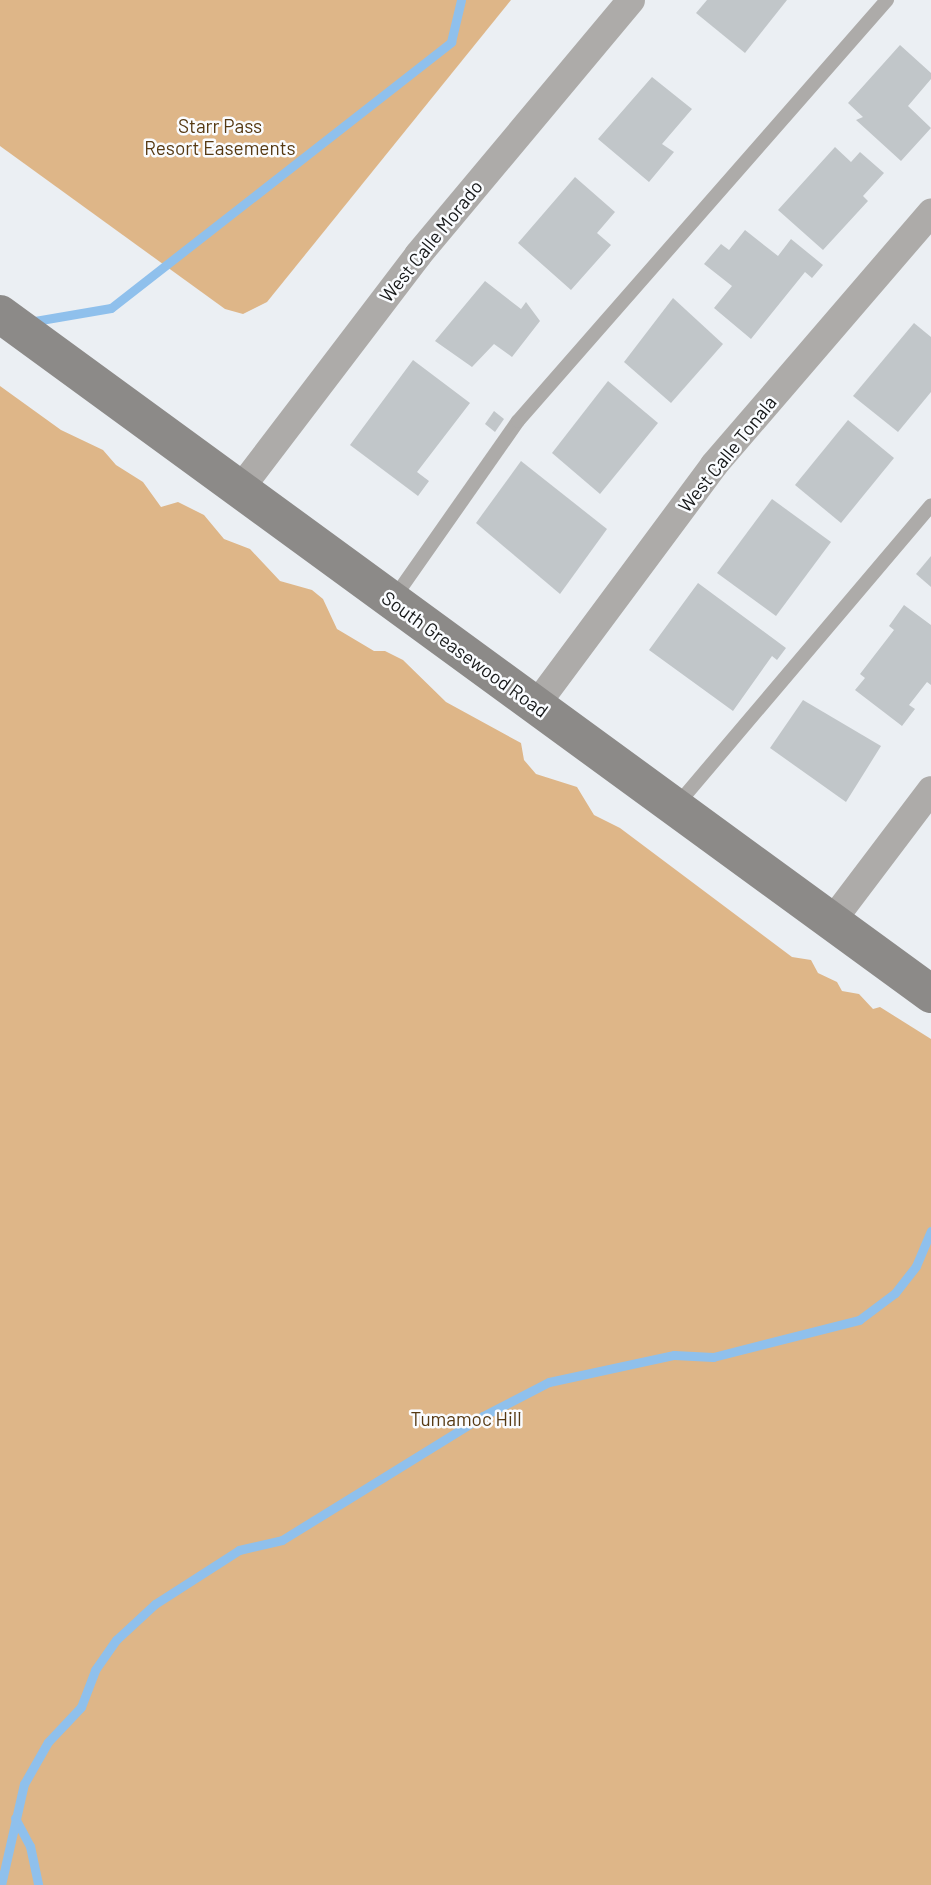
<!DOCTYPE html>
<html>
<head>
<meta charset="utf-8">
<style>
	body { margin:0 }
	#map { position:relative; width:931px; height:1885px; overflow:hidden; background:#ebeff3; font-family:Barlow,sans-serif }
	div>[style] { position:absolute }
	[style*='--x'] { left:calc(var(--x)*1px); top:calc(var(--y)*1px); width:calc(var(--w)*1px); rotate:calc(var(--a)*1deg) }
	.green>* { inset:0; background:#deb688 }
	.stream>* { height:9px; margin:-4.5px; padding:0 4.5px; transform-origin:4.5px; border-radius:4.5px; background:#8fc0ec }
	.building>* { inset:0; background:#c1c6c9 }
	.lane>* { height:14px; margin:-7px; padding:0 7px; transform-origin:7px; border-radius:7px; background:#adaba9 }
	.street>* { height:28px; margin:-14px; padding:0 14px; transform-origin:14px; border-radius:14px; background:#adaba9 }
	.secondary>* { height:38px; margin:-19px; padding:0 19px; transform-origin:19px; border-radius:19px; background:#8c8a88 }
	span { translate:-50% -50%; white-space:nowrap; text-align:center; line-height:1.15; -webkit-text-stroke:5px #fafcff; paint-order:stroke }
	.park-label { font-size:19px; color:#563912 }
	.street-label { font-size:19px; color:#161819 }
</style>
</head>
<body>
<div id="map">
	<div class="green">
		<div style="clip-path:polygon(0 0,511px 0,267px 302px,243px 314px,225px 309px,0 146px)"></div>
		<div style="clip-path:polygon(0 386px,61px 430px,103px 450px,116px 465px,143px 482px,161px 507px,178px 502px,204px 515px,224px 539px,250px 549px,280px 581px,312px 590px,323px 599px,337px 629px,374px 651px,385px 651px,403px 660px,446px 702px,521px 743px,524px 760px,536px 774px,577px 787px,594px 815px,620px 828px,792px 957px,811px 960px,818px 973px,837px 982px,842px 991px,859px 994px,873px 1009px,880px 1007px,931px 1039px,931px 1885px,0 1885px)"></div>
	</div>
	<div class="stream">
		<div style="--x:29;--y:322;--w:83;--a:-9.7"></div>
		<div style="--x:111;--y:308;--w:432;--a:-38"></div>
		<div style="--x:451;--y:42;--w:43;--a:-76.6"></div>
		<div style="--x:15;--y:1818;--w:32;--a:62"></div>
		<div style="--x:30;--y:1846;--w:40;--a:78"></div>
		<div style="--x:1;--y:1885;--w:104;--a:-77.2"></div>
		<div style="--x:24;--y:1784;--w:48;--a:-60.3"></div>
		<div style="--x:48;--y:1742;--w:48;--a:-46.7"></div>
		<div style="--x:81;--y:1707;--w:40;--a:-69"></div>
		<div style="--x:95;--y:1670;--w:37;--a:-55"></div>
		<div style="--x:116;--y:1640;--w:53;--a:-42.7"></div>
		<div style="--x:155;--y:1604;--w:100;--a:-32.7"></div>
		<div style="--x:239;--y:1550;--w:44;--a:-13.1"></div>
		<div style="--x:282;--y:1540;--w:236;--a:-31.7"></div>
		<div style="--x:483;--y:1416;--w:74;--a:-27.3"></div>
		<div style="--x:549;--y:1382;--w:128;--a:-12.2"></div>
		<div style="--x:674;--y:1355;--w:39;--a:3"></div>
		<div style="--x:713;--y:1357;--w:151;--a:-14.2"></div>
		<div style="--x:859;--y:1320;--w:45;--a:-36.9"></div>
		<div style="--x:895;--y:1293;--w:34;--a:-52"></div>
		<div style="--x:916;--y:1266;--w:38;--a:-67"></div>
	</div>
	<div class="building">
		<div style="clip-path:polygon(707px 0,787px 0,745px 53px,696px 13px)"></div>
		<div style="clip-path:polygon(900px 45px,931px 73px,931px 79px,908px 106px,931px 128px,901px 161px,856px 120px,863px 117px,848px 103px)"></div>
		<div style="clip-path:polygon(652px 77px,692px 109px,662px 144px,674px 152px,649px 182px,598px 139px)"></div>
		<div style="clip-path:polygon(835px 147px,851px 162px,860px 152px,884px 173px,863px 196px,868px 201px,823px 250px,778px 210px)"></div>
		<div style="clip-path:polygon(575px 177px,615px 212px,597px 233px,611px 245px,571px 290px,518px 243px)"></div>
		<div style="clip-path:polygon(745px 230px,778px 256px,791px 239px,823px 265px,812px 278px,805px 272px,751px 339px,714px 308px,732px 286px,704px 264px,721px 244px,729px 250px)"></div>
		<div style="clip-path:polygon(485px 281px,521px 309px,526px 302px,540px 321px,512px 357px,494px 344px,472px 367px,435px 341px)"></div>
		<div style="clip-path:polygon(673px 298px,723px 344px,671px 403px,624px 362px)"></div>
		<div style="clip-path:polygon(914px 323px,931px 337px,931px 392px,898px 432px,853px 396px)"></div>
		<div style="clip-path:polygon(413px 360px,470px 403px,417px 472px,429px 481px,418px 496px,350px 445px)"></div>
		<div style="clip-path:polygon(608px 381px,658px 423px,600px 494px,552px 453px)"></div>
		<div style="clip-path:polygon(494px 411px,504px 419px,495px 432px,485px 424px)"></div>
		<div style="clip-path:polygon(848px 420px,894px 458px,841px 523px,795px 485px)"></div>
		<div style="clip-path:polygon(521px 461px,607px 529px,560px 594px,476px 523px)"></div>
		<div style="clip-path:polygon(772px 499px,831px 542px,776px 616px,717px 573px)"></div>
		<div style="clip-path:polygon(931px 556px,931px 587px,916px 574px)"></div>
		<div style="clip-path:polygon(698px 583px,786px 648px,777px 660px,772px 656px,733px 711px,649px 650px)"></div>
		<div style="clip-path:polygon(904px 605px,931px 625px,931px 685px,927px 682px,909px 705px,915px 709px,902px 726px,855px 690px,865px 678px,860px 674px,894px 630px,889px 626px)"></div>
		<div style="clip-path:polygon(803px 700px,881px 746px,846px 802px,770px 748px)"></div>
	</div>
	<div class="lane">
		<div style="--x:394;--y:598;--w:216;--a:-55"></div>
		<div style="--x:518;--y:421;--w:560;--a:-48.77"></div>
		<div style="--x:676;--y:806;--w:394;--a:-49.7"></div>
	</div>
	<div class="street">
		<div style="--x:240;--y:489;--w:294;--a:-52.7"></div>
		<div style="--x:418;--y:255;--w:332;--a:-50.1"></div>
		<div style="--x:536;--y:705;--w:299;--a:-53.4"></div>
		<div style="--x:714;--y:465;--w:333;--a:-49.3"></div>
		<div style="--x:832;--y:921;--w:164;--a:-52.9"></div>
	</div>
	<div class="secondary">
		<div style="--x:0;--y:314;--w:1153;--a:36.14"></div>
	</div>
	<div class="park-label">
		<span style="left:220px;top:137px">Starr Pass<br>Resort Easements</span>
		<span style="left:466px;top:1419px">Tumamoc Hill</span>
	</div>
	<div class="street-label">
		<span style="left:431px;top:241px;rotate:-51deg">West Calle Morado</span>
		<span style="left:727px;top:454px;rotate:-51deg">West Calle Tonala</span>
		<span style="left:465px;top:654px;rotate:36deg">South Greasewood Road</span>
	</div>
</div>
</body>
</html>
